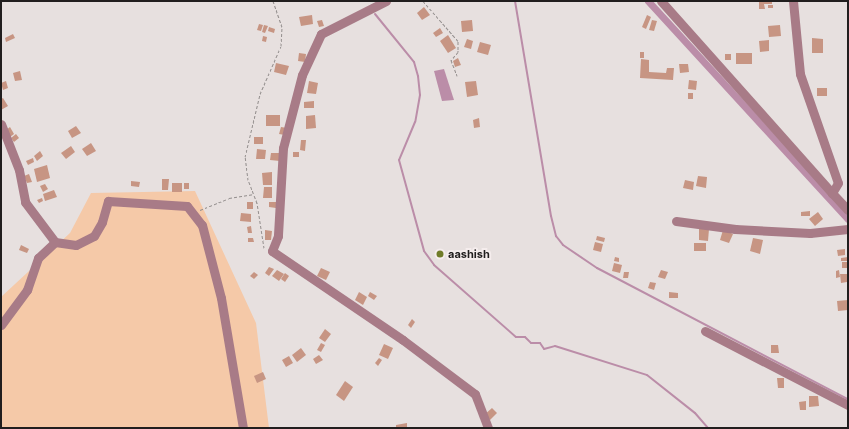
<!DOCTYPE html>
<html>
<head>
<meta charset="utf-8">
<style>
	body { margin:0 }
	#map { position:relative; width:849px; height:429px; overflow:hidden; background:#e7e0df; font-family:Inter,sans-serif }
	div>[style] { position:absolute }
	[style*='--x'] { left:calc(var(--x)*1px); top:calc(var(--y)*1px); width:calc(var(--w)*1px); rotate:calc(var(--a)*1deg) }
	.green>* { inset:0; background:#f5c9a8 }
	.water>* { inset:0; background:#bb8da8 }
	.stream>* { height:2px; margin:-1px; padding:0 1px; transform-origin:1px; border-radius:1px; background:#bb8da8 }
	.canal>* { height:7px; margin:-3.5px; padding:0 3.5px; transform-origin:3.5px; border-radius:3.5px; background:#bb8da8 }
	.building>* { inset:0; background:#c79583 }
	.path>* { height:1px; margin-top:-0.5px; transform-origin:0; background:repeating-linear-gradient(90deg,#938e8d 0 3px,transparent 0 5px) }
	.minor>* { height:9px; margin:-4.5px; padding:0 4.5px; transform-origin:4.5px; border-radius:4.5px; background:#a87b87 }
	.dots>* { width:11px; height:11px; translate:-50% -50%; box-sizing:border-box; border:2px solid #f5eded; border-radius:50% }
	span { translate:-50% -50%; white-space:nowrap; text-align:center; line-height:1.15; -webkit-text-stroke:4px #f5eded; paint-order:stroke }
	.poi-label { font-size:11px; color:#211e1e; font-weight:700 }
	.left { translate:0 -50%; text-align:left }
	.frame { position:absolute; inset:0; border:2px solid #211e1e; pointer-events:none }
</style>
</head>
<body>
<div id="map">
	<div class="green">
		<div style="clip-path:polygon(195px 191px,256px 323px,269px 428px,1px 428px,1px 297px,70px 233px,91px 193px)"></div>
	</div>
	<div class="water">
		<div style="clip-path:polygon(444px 69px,454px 100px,442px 101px,434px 71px)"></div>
	</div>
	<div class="stream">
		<div style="--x:515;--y:1;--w:218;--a:80.5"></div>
		<div style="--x:551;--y:216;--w:21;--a:76"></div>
		<div style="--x:556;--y:236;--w:11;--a:52"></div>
		<div style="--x:563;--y:245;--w:41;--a:34.1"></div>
		<div style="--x:597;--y:268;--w:283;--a:27.6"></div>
		<div style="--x:375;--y:14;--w:62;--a:50.9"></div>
		<div style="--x:414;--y:62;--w:15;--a:74"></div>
		<div style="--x:418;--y:76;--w:19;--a:84"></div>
		<div style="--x:420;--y:95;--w:27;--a:100"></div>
		<div style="--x:415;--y:122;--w:41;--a:112.8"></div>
		<div style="--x:399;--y:160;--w:94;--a:74.6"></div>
		<div style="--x:424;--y:251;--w:17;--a:54"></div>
		<div style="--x:434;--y:265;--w:109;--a:41.3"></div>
		<div style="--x:516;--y:337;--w:9;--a:0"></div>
		<div style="--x:525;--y:337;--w:8;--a:45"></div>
		<div style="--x:531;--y:343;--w:9;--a:0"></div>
		<div style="--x:540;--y:343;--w:7;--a:56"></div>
		<div style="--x:544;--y:349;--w:11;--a:-15"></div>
		<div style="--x:555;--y:346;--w:96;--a:17.5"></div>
		<div style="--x:647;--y:375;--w:61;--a:38.4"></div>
		<div style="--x:695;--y:413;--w:20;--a:49"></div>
	</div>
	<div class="canal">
		<div style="--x:648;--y:1;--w:296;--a:47.5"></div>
	</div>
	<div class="building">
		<div style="clip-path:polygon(759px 1px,772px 1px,772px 4px,764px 4px,765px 9px,759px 9px)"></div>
		<div style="clip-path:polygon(768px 5px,773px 5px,773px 8px,768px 8px)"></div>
		<div style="clip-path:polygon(424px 7px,430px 15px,422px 20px,417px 13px)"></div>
		<div style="clip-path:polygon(312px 15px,313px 24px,301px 26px,299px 17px)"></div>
		<div style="clip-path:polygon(647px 15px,651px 17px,646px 29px,642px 27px)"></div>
		<div style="clip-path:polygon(322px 20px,324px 26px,319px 27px,317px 21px)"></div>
		<div style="clip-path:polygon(472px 20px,473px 31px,462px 32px,461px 21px)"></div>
		<div style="clip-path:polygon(652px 20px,657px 21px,654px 31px,649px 30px)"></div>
		<div style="clip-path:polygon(259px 24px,263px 25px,261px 31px,257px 30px)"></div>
		<div style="clip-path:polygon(264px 25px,268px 26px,265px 33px,262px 32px)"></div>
		<div style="clip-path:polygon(780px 25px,781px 36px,769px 37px,768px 26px)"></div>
		<div style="clip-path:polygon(269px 27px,275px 29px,274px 33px,268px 31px)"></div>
		<div style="clip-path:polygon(440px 28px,443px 33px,436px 37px,433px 33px)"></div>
		<div style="clip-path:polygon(13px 34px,15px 38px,6px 42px,5px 38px)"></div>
		<div style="clip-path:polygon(448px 35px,456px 48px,448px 53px,440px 41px)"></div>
		<div style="clip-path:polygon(263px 36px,267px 37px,266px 42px,262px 41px)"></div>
		<div style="clip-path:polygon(812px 38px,823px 39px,823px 53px,812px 53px)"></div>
		<div style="clip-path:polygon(467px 39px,473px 41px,471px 49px,464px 47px)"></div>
		<div style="clip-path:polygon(769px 40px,769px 51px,760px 52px,759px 41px)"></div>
		<div style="clip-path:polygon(480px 42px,491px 45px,488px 55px,477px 52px)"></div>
		<div style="clip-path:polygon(640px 52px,644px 52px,644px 58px,640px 58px)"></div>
		<div style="clip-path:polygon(299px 53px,306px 54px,305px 62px,298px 61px)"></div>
		<div style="clip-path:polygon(736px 53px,752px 53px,752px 64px,736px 64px)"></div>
		<div style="clip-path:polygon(725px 54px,731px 54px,731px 60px,725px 60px)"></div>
		<div style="clip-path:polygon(458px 58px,461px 65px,455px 67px,453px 61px)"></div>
		<div style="clip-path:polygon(641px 59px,649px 60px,649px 72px,666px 73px,667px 68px,674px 68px,673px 80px,640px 78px)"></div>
		<div style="clip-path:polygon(276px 63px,289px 66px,286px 75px,274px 72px)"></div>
		<div style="clip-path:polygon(679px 64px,688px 64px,689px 72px,680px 73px)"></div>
		<div style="clip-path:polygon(20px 71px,22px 80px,15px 81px,13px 73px)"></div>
		<div style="clip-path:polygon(689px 80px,697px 81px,696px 90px,688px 89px)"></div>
		<div style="clip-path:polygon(6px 81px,8px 88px,3px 90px,1px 83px)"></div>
		<div style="clip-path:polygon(309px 81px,318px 83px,316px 94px,307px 93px)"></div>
		<div style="clip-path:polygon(476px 81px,478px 95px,467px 97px,465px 82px)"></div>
		<div style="clip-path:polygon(817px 88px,827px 88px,827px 96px,817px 96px)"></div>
		<div style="clip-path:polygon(688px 93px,693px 93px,693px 99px,688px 99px)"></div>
		<div style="clip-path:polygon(3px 98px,8px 106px,1px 110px,1px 99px)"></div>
		<div style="clip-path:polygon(314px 101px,314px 108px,304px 108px,304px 102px)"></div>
		<div style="clip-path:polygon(266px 115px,280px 115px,280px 126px,266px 126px)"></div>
		<div style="clip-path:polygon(315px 115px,316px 128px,306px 129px,306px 116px)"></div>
		<div style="clip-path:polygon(479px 118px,480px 127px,474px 128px,473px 120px)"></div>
		<div style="clip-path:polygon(76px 126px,81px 133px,72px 138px,68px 131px)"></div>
		<div style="clip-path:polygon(10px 127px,14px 134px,10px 137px,6px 130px)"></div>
		<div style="clip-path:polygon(281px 127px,287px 128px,285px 135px,279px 134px)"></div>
		<div style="clip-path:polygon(16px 134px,19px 138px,14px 142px,11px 138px)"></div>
		<div style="clip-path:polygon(254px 137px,263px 137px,263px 144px,254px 144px)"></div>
		<div style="clip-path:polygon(301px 140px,306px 140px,305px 151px,300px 150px)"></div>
		<div style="clip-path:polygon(91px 143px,96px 151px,87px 156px,82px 149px)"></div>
		<div style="clip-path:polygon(71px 146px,75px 152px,66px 159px,61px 153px)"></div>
		<div style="clip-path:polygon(257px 149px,266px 150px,265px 159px,256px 159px)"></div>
		<div style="clip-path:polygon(40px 151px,43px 156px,37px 161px,34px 156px)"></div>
		<div style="clip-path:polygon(293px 152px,299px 152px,299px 157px,293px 157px)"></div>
		<div style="clip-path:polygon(271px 153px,280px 153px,280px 161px,270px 160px)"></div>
		<div style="clip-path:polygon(33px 158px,34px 162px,28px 165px,26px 161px)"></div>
		<div style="clip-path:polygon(47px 165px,50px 178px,37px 182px,34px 169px)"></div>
		<div style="clip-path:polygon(272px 172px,272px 185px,263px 185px,262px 173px)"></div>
		<div style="clip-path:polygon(29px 174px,32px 182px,27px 183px,24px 176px)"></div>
		<div style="clip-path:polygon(698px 176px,707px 177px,706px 188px,696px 186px)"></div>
		<div style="clip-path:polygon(162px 179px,169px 179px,168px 190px,162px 190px)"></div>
		<div style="clip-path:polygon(685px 180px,694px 182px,693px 190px,683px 188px)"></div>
		<div style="clip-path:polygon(131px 181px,140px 182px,139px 187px,131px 186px)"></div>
		<div style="clip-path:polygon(172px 183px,182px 183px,182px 192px,172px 192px)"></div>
		<div style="clip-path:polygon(184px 183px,189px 183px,189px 189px,184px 189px)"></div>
		<div style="clip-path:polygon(45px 184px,48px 189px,43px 192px,40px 186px)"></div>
		<div style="clip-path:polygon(264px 187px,272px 187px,272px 198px,263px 198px)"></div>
		<div style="clip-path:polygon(54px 190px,57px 197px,45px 201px,43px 194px)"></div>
		<div style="clip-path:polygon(42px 198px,43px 201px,39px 203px,37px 200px)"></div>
		<div style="clip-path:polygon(247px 202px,253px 202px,253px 209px,247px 209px)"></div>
		<div style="clip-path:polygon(269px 202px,276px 202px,276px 208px,269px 207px)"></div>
		<div style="clip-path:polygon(810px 211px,810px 216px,801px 216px,801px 212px)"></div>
		<div style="clip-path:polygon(818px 212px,823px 219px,815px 226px,809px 219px)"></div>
		<div style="clip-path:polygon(241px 213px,251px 214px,251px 222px,240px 221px)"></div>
		<div style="clip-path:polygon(251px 226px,252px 233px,248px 233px,247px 227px)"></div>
		<div style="clip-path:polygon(699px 229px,709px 229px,708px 241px,699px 240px)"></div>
		<div style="clip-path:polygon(265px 230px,272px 231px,271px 240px,265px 240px)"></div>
		<div style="clip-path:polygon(723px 230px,733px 234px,729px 243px,720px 240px)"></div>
		<div style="clip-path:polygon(597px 236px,605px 238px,604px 242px,596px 240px)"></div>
		<div style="clip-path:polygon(248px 238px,253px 238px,254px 242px,248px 242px)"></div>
		<div style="clip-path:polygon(753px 238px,763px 240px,760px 254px,750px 251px)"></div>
		<div style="clip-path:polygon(595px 242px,603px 244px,601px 252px,593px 250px)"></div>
		<div style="clip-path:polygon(694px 243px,706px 243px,706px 251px,694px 251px)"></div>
		<div style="clip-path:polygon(21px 245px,29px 249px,27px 253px,19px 250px)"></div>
		<div style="clip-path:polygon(845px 249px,845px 255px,838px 256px,837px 250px)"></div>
		<div style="clip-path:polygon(615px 257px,619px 258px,619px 262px,614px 261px)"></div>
		<div style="clip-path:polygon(848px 257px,848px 261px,841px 261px,841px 258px)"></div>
		<div style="clip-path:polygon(842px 262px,848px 262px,848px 268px,842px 268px)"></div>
		<div style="clip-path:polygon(614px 263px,622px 265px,620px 273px,612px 271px)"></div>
		<div style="clip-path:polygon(269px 267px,274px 269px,269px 276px,265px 273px)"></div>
		<div style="clip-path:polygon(321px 268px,330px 272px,326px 280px,317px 276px)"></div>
		<div style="clip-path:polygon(277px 270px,284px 274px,279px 281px,272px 276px)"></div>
		<div style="clip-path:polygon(661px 270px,668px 272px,665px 279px,658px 277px)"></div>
		<div style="clip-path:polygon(839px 270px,840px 277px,836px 278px,836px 271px)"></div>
		<div style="clip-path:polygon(254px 272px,258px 275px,254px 279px,250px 276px)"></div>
		<div style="clip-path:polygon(624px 272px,629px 272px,628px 278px,623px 278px)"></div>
		<div style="clip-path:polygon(285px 273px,289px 276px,285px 282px,281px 279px)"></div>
		<div style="clip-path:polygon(840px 274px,847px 274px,847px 282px,841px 283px)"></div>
		<div style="clip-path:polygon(650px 282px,656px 283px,654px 290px,648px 288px)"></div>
		<div style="clip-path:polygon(359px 292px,367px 297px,363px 305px,355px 300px)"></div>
		<div style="clip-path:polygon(370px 292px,377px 296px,374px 300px,368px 296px)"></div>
		<div style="clip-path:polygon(669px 292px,678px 293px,678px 298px,669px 298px)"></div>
		<div style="clip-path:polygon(848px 300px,848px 310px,838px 311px,837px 301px)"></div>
		<div style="clip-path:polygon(412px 319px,415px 322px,411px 328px,408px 325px)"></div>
		<div style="clip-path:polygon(325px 329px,331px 334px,325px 342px,319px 338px)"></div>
		<div style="clip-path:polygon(321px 343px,325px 345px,321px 352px,317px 350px)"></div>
		<div style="clip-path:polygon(384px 344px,393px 348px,388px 359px,379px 355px)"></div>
		<div style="clip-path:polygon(771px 345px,778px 345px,779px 353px,771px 353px)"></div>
		<div style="clip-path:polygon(301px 348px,306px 355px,297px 362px,292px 355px)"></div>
		<div style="clip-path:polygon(319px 355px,323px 360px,316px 364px,313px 359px)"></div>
		<div style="clip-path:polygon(289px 356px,293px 363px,286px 367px,282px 360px)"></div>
		<div style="clip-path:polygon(379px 358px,382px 360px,378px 366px,375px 363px)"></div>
		<div style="clip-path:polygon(263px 372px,266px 379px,257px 383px,254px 376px)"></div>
		<div style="clip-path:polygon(777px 378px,784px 378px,784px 388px,778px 388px)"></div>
		<div style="clip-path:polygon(345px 381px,353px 387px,344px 401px,336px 395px)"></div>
		<div style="clip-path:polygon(809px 396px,818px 396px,819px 406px,809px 407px)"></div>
		<div style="clip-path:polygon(806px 401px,806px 410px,800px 410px,799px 402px)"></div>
		<div style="clip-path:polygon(492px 408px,497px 413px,490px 420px,484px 415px)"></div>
		<div style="clip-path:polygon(407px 423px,407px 428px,396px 428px,396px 425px)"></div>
	</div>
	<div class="path">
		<div style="--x:423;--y:1;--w:53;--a:48.8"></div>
		<div style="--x:458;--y:41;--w:11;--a:90"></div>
		<div style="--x:458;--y:52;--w:11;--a:131"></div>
		<div style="--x:451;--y:60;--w:17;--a:69"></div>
		<div style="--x:200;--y:210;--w:31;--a:-22"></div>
		<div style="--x:229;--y:198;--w:24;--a:-9"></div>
		<div style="--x:264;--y:248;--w:46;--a:-98.8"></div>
		<div style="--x:257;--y:203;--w:25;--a:-111"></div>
		<div style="--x:248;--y:180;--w:23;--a:-97"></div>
		<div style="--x:245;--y:157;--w:65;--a:-76.6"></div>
		<div style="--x:260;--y:94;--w:52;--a:-66.4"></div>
		<div style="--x:281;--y:46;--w:19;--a:-87"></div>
		<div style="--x:282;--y:27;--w:28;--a:-109"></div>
	</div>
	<div class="minor">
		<div style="--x:386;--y:1;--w:73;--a:153.1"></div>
		<div style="--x:321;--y:34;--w:45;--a:114.9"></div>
		<div style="--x:302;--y:75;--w:75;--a:104.6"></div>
		<div style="--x:283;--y:148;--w:88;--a:93.3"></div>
		<div style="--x:278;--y:236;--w:16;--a:112"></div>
		<div style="--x:272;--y:251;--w:158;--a:34.2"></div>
		<div style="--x:403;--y:340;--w:90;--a:36.9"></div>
		<div style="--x:475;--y:394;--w:36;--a:69"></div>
		<div style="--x:661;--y:1;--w:257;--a:48.3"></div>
		<div style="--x:793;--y:1;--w:73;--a:84.5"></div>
		<div style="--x:800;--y:74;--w:115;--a:70.8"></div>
		<div style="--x:838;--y:183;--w:12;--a:121"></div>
		<div style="--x:832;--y:193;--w:23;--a:47"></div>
		<div style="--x:1;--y:124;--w:49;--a:68.6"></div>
		<div style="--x:19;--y:170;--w:33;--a:79"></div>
		<div style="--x:25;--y:202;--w:50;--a:53.1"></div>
		<div style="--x:55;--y:242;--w:21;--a:8"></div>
		<div style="--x:76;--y:245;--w:20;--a:-27"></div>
		<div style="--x:94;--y:236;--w:16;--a:-60"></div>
		<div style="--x:102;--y:222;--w:22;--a:-74"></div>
		<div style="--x:108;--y:201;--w:79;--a:3.6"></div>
		<div style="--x:187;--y:206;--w:24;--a:52"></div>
		<div style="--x:202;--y:225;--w:75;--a:75.4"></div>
		<div style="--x:221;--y:298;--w:132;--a:80.4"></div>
		<div style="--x:676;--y:221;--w:60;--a:7.7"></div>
		<div style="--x:735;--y:229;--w:75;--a:3.1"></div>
		<div style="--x:810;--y:233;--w:38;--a:-6"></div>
		<div style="--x:1;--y:325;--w:44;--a:-53.4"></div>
		<div style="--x:27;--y:290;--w:34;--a:-71"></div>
		<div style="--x:38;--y:258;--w:23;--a:-43"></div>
		<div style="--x:705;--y:331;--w:161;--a:27.4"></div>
	</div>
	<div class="dots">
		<div style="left:440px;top:254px;background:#707c29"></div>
	</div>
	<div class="poi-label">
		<span class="left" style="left:448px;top:254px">aashish</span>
	</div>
	<div class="frame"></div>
</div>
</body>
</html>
